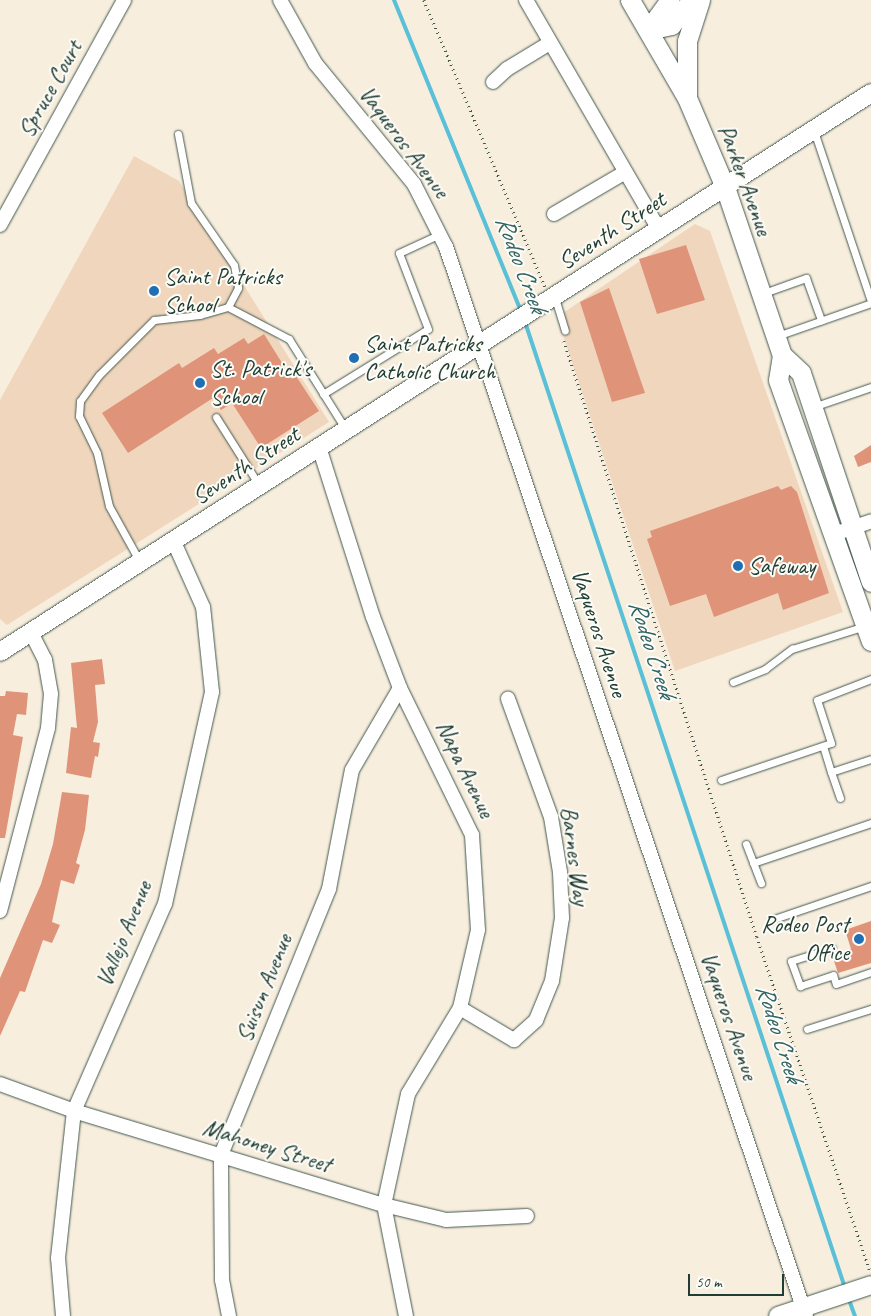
<!DOCTYPE html>
<html>
<head>
<meta charset="utf-8">
<style>
	body { margin:0 }
	#map { position:relative; width:871px; height:1316px; overflow:hidden; background:#f8eede; font-family:Caveat,sans-serif }
	div>[style] { position:absolute }
	[style*='--x'] { left:calc(var(--x)*1px); top:calc(var(--y)*1px); width:calc(var(--w)*1px); rotate:calc(var(--a)*1deg) }
	.built>* { inset:0; background:#f0d6bc }
	.stream>* { height:4px; margin:-2px; padding:0 2px; transform-origin:2px; border-radius:2px; background:#5ac0d7 }
	.building>* { inset:0; background:#df947a }
	.path>* { height:2.5px; margin-top:-1.25px; transform-origin:0; background:repeating-linear-gradient(90deg,#40584e 0 1px,transparent 0 5px) }
	.roads { filter:drop-shadow(0 0 1px #40584e) drop-shadow(0 0 1px #40584e) }
	.service>* { height:7px; margin:-3.5px; padding:0 3.5px; transform-origin:3.5px; border-radius:3.5px; background:#fff }
	.minor>* { height:14px; margin:-7px; padding:0 7px; transform-origin:7px; border-radius:7px; background:#fff }
	.tertiary>* { height:18px; margin:-9px; padding:0 9px; transform-origin:9px; border-radius:9px; background:#fff }
	.secondary>* { height:19px; margin:-9.5px; padding:0 9.5px; transform-origin:9.5px; border-radius:9.5px; background:#fff }
	.dots>* { width:14px; height:14px; translate:-50% -50%; box-sizing:border-box; border:2px solid #fdfcf7; border-radius:50% }
	span { translate:-50% -50%; white-space:nowrap; text-align:center; line-height:1.15; -webkit-text-stroke:4px #fdfcf7; paint-order:stroke }
	.street-label { font-size:24px; color:#1f3d34 }
	.poi-label { font-size:24px; color:#1f3d34 }
	.left { translate:0 -50%; text-align:left }
	.right { translate:-100% -50%; text-align:right }
	.water-label { font-size:25px; color:#316465; font-style:italic }
	.scale { position:absolute; left:688px; top:1274px; width:96px; height:22px; box-sizing:border-box; border:2px solid #1f3d34; border-top:0; padding-left:6px; font-size:15px; line-height:18px; white-space:nowrap; color:#1f3d34; -webkit-text-stroke:4px #fdfcf7; paint-order:stroke }
</style>
</head>
<body>
<div id="map">
	<div class="built">
		<div style="clip-path:polygon(134px 156px,179px 181px,329px 422px,7px 625px,0 619px,0 400px)"></div>
		<div style="clip-path:polygon(695px 224px,710px 231px,843px 612px,675px 671px,557px 317px)"></div>
	</div>
	<div class="stream">
		<div style="--x:394;--y:0;--w:338;--a:67.8"></div>
		<div style="--x:525;--y:322;--w:1018;--a:71.67"></div>
		<div style="--x:848;--y:1297;--w:20;--a:70"></div>
	</div>
	<div class="building">
		<div style="clip-path:polygon(686px 245px,705px 300px,657px 314px,639px 259px)"></div>
		<div style="clip-path:polygon(609px 288px,645px 393px,612px 402px,580px 302px)"></div>
		<div style="clip-path:polygon(264px 334px,292px 379px,296px 376px,319px 411px,261px 448px,232px 403px,221px 410px,213px 398px,128px 453px,102px 413px,179px 363px,182px 368px,214px 348px,218px 354px,244px 338px,248px 344px)"></div>
		<div style="clip-path:polygon(871px 445px,871px 462px,858px 467px,854px 456px)"></div>
		<div style="clip-path:polygon(778px 486px,781px 490px,791px 486px,797px 492px,829px 593px,783px 610px,778px 593px,714px 617px,706px 594px,670px 606px,647px 539px,652px 537px,650px 531px)"></div>
		<div style="clip-path:polygon(102px 659px,105px 684px,95px 685px,98px 722px,93px 742px,100px 743px,98px 757px,95px 756px,91px 778px,66px 773px,71px 727px,77px 728px,71px 663px)"></div>
		<div style="clip-path:polygon(6px 691px,28px 693px,26px 715px,17px 714px,13px 735px,23px 737px,5px 838px,0 838px,0 696px,5px 696px)"></div>
		<div style="clip-path:polygon(62px 792px,89px 795px,85px 830px,76px 863px,80px 865px,74px 884px,61px 880px,52px 922px,60px 925px,52px 943px,43px 940px,25px 992px,20px 991px,0 1036px,0 978px,41px 884px,53px 844px)"></div>
		<div style="clip-path:polygon(871px 921px,871px 963px,838px 973px,833px 958px,847px 954px,846px 950px,851px 949px,845px 930px)"></div>
	</div>
	<div class="path">
		<div style="--x:424;--y:0;--w:311;--a:67.1"></div>
		<div style="--x:564;--y:341;--w:626;--a:72.06"></div>
		<div style="--x:757;--y:937;--w:353;--a:71.3"></div>
	</div>
	<div class="roads">
		<div class="service">
			<div style="--x:814;--y:131;--w:179;--a:71.5"></div>
			<div style="--x:178;--y:134;--w:70;--a:79.3"></div>
			<div style="--x:191;--y:203;--w:75;--a:55.3"></div>
			<div style="--x:234;--y:265;--w:23;--a:80"></div>
			<div style="--x:238;--y:288;--w:21;--a:118"></div>
			<div style="--x:761;--y:294;--w:48;--a:-19.6"></div>
			<div style="--x:806;--y:278;--w:45;--a:70.3"></div>
			<div style="--x:555;--y:298;--w:34;--a:73"></div>
			<div style="--x:777;--y:336;--w:100;--a:-19.3"></div>
			<div style="--x:323;--y:394;--w:123;--a:-31.8"></div>
			<div style="--x:428;--y:329;--w:81;--a:-110.9"></div>
			<div style="--x:399;--y:253;--w:45;--a:-24.9"></div>
			<div style="--x:813;--y:407;--w:61;--a:-19"></div>
			<div style="--x:216;--y:417;--w:80;--a:57.7"></div>
			<div style="--x:140;--y:562;--w:64;--a:-119"></div>
			<div style="--x:109;--y:506;--w:54;--a:-102.8"></div>
			<div style="--x:97;--y:453;--w:41;--a:-115.9"></div>
			<div style="--x:79;--y:416;--w:15;--a:-86"></div>
			<div style="--x:80;--y:401;--w:32;--a:-54"></div>
			<div style="--x:99;--y:375;--w:78;--a:-45"></div>
			<div style="--x:154;--y:320;--w:46;--a:-6.2"></div>
			<div style="--x:200;--y:315;--w:29;--a:-16"></div>
			<div style="--x:228;--y:307;--w:69;--a:27.7"></div>
			<div style="--x:289;--y:339;--w:107;--a:57.9"></div>
			<div style="--x:733;--y:682;--w:35;--a:-22"></div>
			<div style="--x:765;--y:669;--w:34;--a:-37"></div>
			<div style="--x:792;--y:649;--w:77;--a:-17.5"></div>
			<div style="--x:823;--y:746;--w:27;--a:73"></div>
			<div style="--x:721;--y:780;--w:116;--a:-18.6"></div>
			<div style="--x:831;--y:743;--w:45;--a:-108"></div>
			<div style="--x:817;--y:700;--w:58;--a:-21.3"></div>
			<div style="--x:840;--y:798;--w:28;--a:-109"></div>
			<div style="--x:831;--y:772;--w:42;--a:-18"></div>
			<div style="--x:746;--y:844;--w:42;--a:69"></div>
			<div style="--x:753;--y:863;--w:125;--a:-18.7"></div>
			<div style="--x:771;--y:920;--w:106;--a:-18.8"></div>
			<div style="--x:832;--y:948;--w:43;--a:162.4"></div>
			<div style="--x:791;--y:961;--w:27;--a:70"></div>
			<div style="--x:800;--y:986;--w:35;--a:-18"></div>
			<div style="--x:833;--y:975;--w:9;--a:72"></div>
			<div style="--x:836;--y:984;--w:37;--a:-19"></div>
			<div style="--x:807;--y:1029;--w:67;--a:-17.4"></div>
		</div>
		<div class="minor">
			<div style="--x:280;--y:0;--w:72;--a:60.9"></div>
			<div style="--x:315;--y:63;--w:156;--a:50.7"></div>
			<div style="--x:414;--y:184;--w:71;--a:63.1"></div>
			<div style="--x:446;--y:247;--w:1128;--a:71.39"></div>
			<div style="--x:526;--y:0;--w:265;--a:59.9"></div>
			<div style="--x:493;--y:82;--w:19;--a:-43"></div>
			<div style="--x:507;--y:69;--w:50;--a:-31.2"></div>
			<div style="--x:554;--y:214;--w:81;--a:-30.4"></div>
			<div style="--x:0;--y:225;--w:257;--a:-61.1"></div>
			<div style="--x:319;--y:447;--w:178;--a:72.4"></div>
			<div style="--x:373;--y:617;--w:76;--a:69.2"></div>
			<div style="--x:400;--y:688;--w:164;--a:63.9"></div>
			<div style="--x:472;--y:835;--w:95;--a:86.4"></div>
			<div style="--x:478;--y:930;--w:80;--a:103"></div>
			<div style="--x:460;--y:1008;--w:100;--a:121.2"></div>
			<div style="--x:408;--y:1094;--w:114;--a:102.2"></div>
			<div style="--x:384;--y:1205;--w:113;--a:78.8"></div>
			<div style="--x:834;--y:534;--w:39;--a:-19"></div>
			<div style="--x:0;--y:911;--w:189;--a:-75.3"></div>
			<div style="--x:48;--y:728;--w:34;--a:-85"></div>
			<div style="--x:51;--y:694;--w:35;--a:-100"></div>
			<div style="--x:45;--y:660;--w:31;--a:-117"></div>
			<div style="--x:460;--y:1008;--w:63;--a:30.7"></div>
			<div style="--x:514;--y:1040;--w:30;--a:-42"></div>
			<div style="--x:536;--y:1020;--w:42;--a:-67.7"></div>
			<div style="--x:552;--y:981;--w:64;--a:-81"></div>
			<div style="--x:562;--y:918;--w:46;--a:-92.5"></div>
			<div style="--x:560;--y:872;--w:56;--a:-99.3"></div>
			<div style="--x:551;--y:817;--w:126;--a:-110"></div>
			<div style="--x:0;--y:1084;--w:79;--a:20"></div>
			<div style="--x:74;--y:1111;--w:324;--a:16.9"></div>
			<div style="--x:384;--y:1205;--w:64;--a:13.6"></div>
			<div style="--x:446;--y:1220;--w:81;--a:-2.8"></div>
			<div style="--x:63;--y:1316;--w:58;--a:-94.9"></div>
			<div style="--x:58;--y:1258;--w:148;--a:-83.8"></div>
			<div style="--x:74;--y:1111;--w:226;--a:-66.3"></div>
			<div style="--x:165;--y:904;--w:217;--a:-77.5"></div>
			<div style="--x:212;--y:692;--w:85;--a:-96"></div>
			<div style="--x:203;--y:607;--w:73;--a:-114.1"></div>
			<div style="--x:229;--y:1316;--w:37;--a:-101"></div>
			<div style="--x:222;--y:1280;--w:125;--a:-90.5"></div>
			<div style="--x:221;--y:1155;--w:287;--a:-67.9"></div>
			<div style="--x:329;--y:889;--w:121;--a:-79.1"></div>
			<div style="--x:352;--y:770;--w:95;--a:-59.7"></div>
		</div>
		<div class="tertiary">
			<div style="--x:0;--y:652;--w:1035;--a:-32.69"></div>
			<div style="--x:778;--y:1316;--w:98;--a:-18.4"></div>
		</div>
		<div class="secondary">
			<div style="--x:630;--y:0;--w:113;--a:59.8"></div>
			<div style="--x:687;--y:98;--w:97;--a:66.9"></div>
			<div style="--x:725;--y:187;--w:177;--a:71.3"></div>
			<div style="--x:782;--y:355;--w:26;--a:43"></div>
			<div style="--x:801;--y:373;--w:220;--a:71.5"></div>
			<div style="--x:648;--y:30;--w:24;--a:-12"></div>
			<div style="--x:671;--y:25;--w:33;--a:-50"></div>
			<div style="--x:648;--y:30;--w:37;--a:-54"></div>
			<div style="--x:687;--y:96;--w:55;--a:-90"></div>
			<div style="--x:687;--y:41;--w:43;--a:-72.4"></div>
			<div style="--x:782;--y:355;--w:25;--a:99"></div>
			<div style="--x:778;--y:380;--w:277;--a:70.4"></div>
		</div>
	</div>
	<div class="dots">
		<div style="left:154px;top:291px;background:#1f6fb2"></div>
		<div style="left:354px;top:358px;background:#1f6fb2"></div>
		<div style="left:200px;top:383px;background:#1f6fb2"></div>
		<div style="left:738px;top:566px;background:#1f6fb2"></div>
		<div style="left:859px;top:939px;background:#1f6fb2"></div>
	</div>
	<div class="street-label">
		<span style="left:50px;top:89px;rotate:-61deg">Spruce Court</span>
		<span style="left:404px;top:142px;rotate:53deg">Vaqueros Avenue</span>
		<span style="left:745px;top:180px;rotate:70deg">Parker Avenue</span>
		<span style="left:612px;top:231px;rotate:-33deg">Seventh Street</span>
		<span style="left:246px;top:466px;rotate:-33deg">Seventh Street</span>
		<span style="left:599px;top:633px;rotate:72deg">Vaqueros Avenue</span>
		<span style="left:465px;top:769px;rotate:64deg">Napa Avenue</span>
		<span style="left:575px;top:856px;rotate:82deg">Barnes Way</span>
		<span style="left:124px;top:934px;rotate:-68deg">Vallejo Avenue</span>
		<span style="left:264px;top:988px;rotate:-68deg">Suisun Avenue</span>
		<span style="left:729px;top:1016px;rotate:71deg">Vaqueros Avenue</span>
		<span style="left:267px;top:1146px;rotate:17deg">Mahoney Street</span>
	</div>
	<div class="poi-label">
		<span class="left" style="left:164px;top:291px">Saint Patricks<br>School</span>
		<span class="left" style="left:364px;top:358px">Saint Patricks<br>Catholic Church</span>
		<span class="left" style="left:210px;top:383px">St. Patrick's<br>School</span>
		<span class="left" style="left:748px;top:566px">Safeway</span>
		<span class="right" style="left:849px;top:939px">Rodeo Post<br>Office</span>
	</div>
	<div class="water-label">
		<span style="left:521px;top:264px;rotate:69deg">Rodeo Creek</span>
		<span style="left:652px;top:649px;rotate:72deg">Rodeo Creek</span>
		<span style="left:779px;top:1033px;rotate:72deg">Rodeo Creek</span>
	</div>
	<div class="scale">50 m</div>
</div>
</body>
</html>
